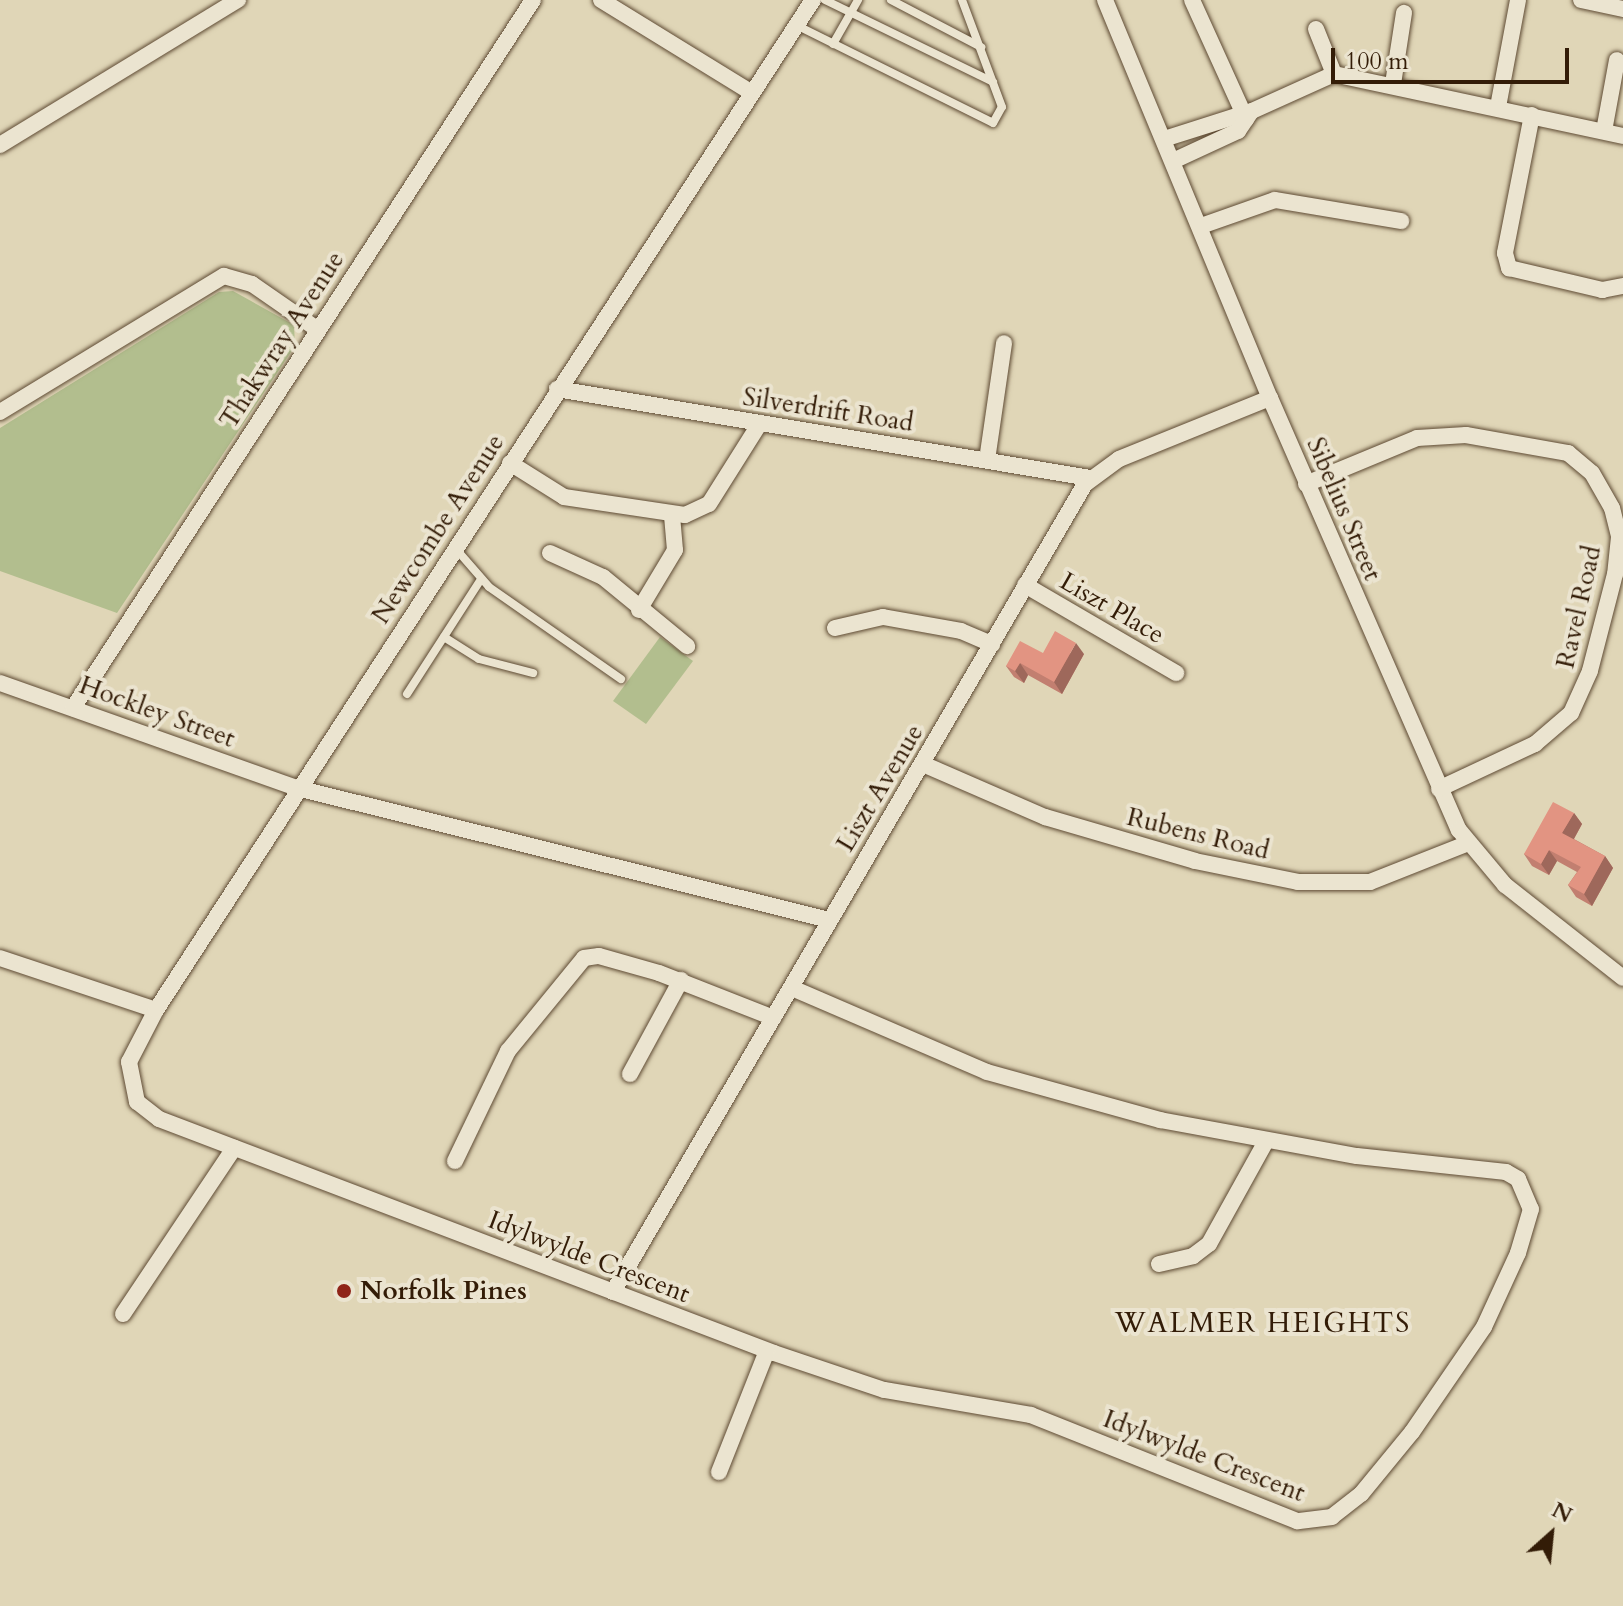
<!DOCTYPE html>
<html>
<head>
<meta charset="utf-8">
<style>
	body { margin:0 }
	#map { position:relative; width:1623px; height:1606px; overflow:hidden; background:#e0d6b7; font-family:Cardo,serif }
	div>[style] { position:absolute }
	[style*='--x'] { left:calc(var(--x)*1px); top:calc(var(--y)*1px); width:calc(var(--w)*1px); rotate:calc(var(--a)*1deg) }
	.green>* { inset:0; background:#b2be8e }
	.roads { filter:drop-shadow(0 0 2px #5e4a33) drop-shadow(0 0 2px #5e4a33) }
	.lane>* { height:8px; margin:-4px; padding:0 4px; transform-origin:4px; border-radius:4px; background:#ebe4d0 }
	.street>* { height:16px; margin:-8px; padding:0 8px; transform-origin:8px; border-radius:8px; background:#ebe4d0 }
	.wall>* { inset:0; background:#c27f70 }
	.shaded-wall>* { inset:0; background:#9e685b }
	.building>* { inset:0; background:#e29482 }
	.dots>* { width:22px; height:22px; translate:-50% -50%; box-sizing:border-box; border:4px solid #ebe4d0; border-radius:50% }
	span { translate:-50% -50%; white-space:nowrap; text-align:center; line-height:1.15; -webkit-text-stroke:8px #ebe4d0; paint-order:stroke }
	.street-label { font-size:26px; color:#331c07 }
	.poi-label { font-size:26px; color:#331c07; font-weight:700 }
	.left { translate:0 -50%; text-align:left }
	.neighbourhood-label { font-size:28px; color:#331c07; letter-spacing:2px }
	.north { position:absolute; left:1511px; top:1494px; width:80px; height:80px; -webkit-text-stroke:6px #ebe4d0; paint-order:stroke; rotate:27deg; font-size:22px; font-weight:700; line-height:32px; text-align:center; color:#331c07 }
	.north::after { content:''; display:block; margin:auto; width:28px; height:36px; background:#331c07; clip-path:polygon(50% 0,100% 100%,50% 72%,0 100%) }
	.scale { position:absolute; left:1331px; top:48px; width:238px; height:36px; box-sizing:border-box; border:4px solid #331c07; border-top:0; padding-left:10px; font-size:24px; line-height:28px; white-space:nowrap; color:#331c07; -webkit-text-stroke:6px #ebe4d0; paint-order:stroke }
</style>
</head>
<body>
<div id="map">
	<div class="green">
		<div style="clip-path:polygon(233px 291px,294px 325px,295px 346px,117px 613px,0 571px,0 428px,219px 292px)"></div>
		<div style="clip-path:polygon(660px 637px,693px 661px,646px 724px,613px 701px)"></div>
	</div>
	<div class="roads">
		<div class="lane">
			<div style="--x:825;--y:0;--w:187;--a:26"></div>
			<div style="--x:891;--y:0;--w:102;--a:27.6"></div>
			<div style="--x:796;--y:25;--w:220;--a:26.4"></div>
			<div style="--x:993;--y:123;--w:18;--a:-61"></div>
			<div style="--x:1002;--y:107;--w:114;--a:-110.5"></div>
			<div style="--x:833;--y:44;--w:51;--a:-60.4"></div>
			<div style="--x:456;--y:549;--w:50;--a:49"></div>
			<div style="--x:489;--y:587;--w:161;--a:34.9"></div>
			<div style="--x:444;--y:637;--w:41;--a:32.2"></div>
			<div style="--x:479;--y:659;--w:56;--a:14.5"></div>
			<div style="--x:407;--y:694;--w:137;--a:-57.2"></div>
		</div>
		<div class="street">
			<div style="--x:601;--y:0;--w:177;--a:31.6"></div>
			<div style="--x:1105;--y:0;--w:431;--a:67.5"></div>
			<div style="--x:1270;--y:398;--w:472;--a:66.4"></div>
			<div style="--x:1459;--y:830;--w:72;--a:50.1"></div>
			<div style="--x:1505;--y:885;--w:150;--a:38.2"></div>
			<div style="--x:1192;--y:0;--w:131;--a:65.6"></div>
			<div style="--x:1581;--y:0;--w:43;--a:12.1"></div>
			<div style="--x:1316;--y:29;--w:48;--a:68.2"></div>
			<div style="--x:1393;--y:84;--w:72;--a:-81.2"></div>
			<div style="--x:1498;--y:107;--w:109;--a:-79.4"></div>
			<div style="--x:1532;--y:115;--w:141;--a:101.1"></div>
			<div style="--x:1505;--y:253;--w:16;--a:75"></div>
			<div style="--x:1509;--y:268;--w:96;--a:13.3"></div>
			<div style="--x:1602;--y:290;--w:21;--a:-11"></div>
			<div style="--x:1604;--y:131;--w:72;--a:-79.6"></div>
			<div style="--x:1164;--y:139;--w:92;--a:-17.7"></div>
			<div style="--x:1252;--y:111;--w:90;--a:-24.3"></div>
			<div style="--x:1334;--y:74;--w:296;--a:12.1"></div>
			<div style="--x:0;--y:145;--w:279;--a:-31.4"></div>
			<div style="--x:1173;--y:161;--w:72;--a:-24.8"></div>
			<div style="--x:1238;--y:131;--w:23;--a:-56"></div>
			<div style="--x:1201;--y:226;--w:78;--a:-19.4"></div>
			<div style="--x:1275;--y:200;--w:128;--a:9.5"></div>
			<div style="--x:557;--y:389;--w:540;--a:9.48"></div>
			<div style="--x:0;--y:412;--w:262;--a:-31.3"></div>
			<div style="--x:224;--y:276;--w:29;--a:16"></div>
			<div style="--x:252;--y:284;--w:79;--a:34.7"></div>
			<div style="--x:987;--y:460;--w:118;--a:-81.7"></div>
			<div style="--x:510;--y:463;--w:64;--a:32.2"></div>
			<div style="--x:564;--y:497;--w:122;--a:8.5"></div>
			<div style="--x:685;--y:515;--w:26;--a:-25"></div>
			<div style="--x:709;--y:504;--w:96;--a:-57.8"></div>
			<div style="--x:1306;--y:484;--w:120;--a:-22.5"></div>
			<div style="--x:1417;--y:438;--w:49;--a:-3.5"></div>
			<div style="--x:1466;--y:435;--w:104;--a:10"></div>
			<div style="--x:1568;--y:453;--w:31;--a:40"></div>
			<div style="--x:1592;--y:473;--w:40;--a:60.3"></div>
			<div style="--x:1612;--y:508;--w:30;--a:76"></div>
			<div style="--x:1619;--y:537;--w:37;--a:96"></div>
			<div style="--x:1615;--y:574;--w:100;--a:104.5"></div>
			<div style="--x:1590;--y:671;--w:46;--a:114.3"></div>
			<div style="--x:1571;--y:713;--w:48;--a:139.3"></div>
			<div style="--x:1535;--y:744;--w:106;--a:154.9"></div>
			<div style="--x:550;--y:553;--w:58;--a:24.4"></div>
			<div style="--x:603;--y:577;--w:109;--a:39.4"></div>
			<div style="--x:1025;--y:585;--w:175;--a:30.2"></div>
			<div style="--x:639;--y:610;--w:70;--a:-59"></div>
			<div style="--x:675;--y:550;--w:35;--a:-95"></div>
			<div style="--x:835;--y:628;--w:49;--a:-12.9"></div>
			<div style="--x:883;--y:617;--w:79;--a:10.2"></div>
			<div style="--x:961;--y:631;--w:34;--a:23"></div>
			<div style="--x:0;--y:683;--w:315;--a:19.5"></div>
			<div style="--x:297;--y:788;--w:548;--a:13.93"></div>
			<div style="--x:73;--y:708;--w:844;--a:-56.99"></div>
			<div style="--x:923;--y:764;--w:133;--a:23.5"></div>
			<div style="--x:1045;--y:817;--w:156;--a:16.3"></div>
			<div style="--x:1195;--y:861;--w:105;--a:11.5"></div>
			<div style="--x:1298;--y:882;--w:72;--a:0"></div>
			<div style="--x:1370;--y:882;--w:103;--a:-21.6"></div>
			<div style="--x:0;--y:958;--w:164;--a:18.4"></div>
			<div style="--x:792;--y:988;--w:212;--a:23.3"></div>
			<div style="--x:987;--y:1072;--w:180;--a:15.5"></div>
			<div style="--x:1160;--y:1120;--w:200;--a:10.4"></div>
			<div style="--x:1357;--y:1156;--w:150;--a:6.1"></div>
			<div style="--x:1506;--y:1172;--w:14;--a:30"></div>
			<div style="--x:1518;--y:1179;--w:33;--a:67"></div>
			<div style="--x:1531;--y:1209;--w:46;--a:106.5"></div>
			<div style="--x:1518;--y:1253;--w:81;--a:114.7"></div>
			<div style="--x:1484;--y:1327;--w:127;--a:124.4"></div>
			<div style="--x:1412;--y:1432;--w:80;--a:129.4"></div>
			<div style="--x:1361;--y:1494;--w:37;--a:142"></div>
			<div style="--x:1332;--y:1517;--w:35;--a:173"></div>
			<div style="--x:1297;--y:1521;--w:286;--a:-158.3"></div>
			<div style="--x:1031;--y:1415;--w:149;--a:-170.3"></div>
			<div style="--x:884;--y:1390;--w:116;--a:-161.4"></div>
			<div style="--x:774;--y:1353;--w:658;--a:-159.17"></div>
			<div style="--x:159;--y:1119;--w:28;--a:-142"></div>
			<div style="--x:137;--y:1102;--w:41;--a:-101.3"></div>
			<div style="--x:129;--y:1062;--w:59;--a:-62.6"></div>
			<div style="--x:156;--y:1010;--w:1205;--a:-56.96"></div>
			<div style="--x:630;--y:1074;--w:107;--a:-61.5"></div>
			<div style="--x:455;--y:1161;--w:122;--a:-64.3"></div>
			<div style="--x:508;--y:1051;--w:120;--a:-50.7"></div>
			<div style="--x:584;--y:958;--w:15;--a:-8"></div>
			<div style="--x:599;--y:956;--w:62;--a:15.8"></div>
			<div style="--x:659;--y:973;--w:123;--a:21.4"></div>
			<div style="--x:1159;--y:1264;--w:35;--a:-13"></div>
			<div style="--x:1193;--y:1256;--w:20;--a:-37"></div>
			<div style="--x:1209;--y:1244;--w:118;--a:-61"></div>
			<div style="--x:613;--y:1292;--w:936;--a:-59.71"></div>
			<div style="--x:1085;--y:484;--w:42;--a:-36.3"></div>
			<div style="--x:1119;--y:459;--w:163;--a:-22"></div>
			<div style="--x:123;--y:1314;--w:200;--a:-56.2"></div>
			<div style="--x:719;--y:1472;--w:130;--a:-68.4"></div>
		</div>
	</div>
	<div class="wall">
		<div style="clip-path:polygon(1043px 653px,1084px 654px,1062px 694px,1028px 675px,1024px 683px,1014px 677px,1006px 666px)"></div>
		<div style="clip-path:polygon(1574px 813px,1582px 824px,1574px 839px,1605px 856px,1613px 868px,1592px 906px,1576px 897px,1568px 885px,1577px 872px,1557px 861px,1549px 875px,1532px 866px,1524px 854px)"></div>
	</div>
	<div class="shaded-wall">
		<div style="clip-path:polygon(1076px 643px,1084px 654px,1062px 694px,1054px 682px)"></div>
		<div style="clip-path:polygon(1020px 663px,1028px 675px,1024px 683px,1015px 671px)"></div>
		<div style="clip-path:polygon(1574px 813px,1582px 824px,1571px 844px,1562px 833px)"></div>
		<div style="clip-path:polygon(1549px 850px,1557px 861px,1549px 875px,1541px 864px)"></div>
		<div style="clip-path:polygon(1605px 856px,1613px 868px,1592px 906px,1584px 894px)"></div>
	</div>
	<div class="building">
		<div style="clip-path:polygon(1055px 631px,1076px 643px,1054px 682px,1020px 663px,1015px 671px,1006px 666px,1020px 641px,1043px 653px)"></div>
		<div style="clip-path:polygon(1553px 802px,1574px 813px,1562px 833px,1605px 856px,1584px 894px,1568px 885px,1581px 867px,1549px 850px,1541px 864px,1524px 854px)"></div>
	</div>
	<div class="dots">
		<div style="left:344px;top:1291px;background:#8f2418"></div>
	</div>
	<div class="street-label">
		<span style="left:282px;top:340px;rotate:-57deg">Thakwray Avenue</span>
		<span style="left:828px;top:410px;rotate:9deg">Silverdrift Road</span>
		<span style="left:1344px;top:509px;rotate:67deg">Sibelius Street</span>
		<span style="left:438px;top:529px;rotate:-57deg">Newcombe Avenue</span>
		<span style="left:1579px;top:607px;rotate:-77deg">Ravel Road</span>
		<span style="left:1112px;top:608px;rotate:30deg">Liszt Place</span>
		<span style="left:157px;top:712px;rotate:20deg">Hockley Street</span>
		<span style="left:880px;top:788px;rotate:-59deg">Liszt Avenue</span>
		<span style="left:1198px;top:834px;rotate:14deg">Rubens Road</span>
		<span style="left:589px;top:1257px;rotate:21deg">Idylwylde Crescent</span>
		<span style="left:1204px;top:1456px;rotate:21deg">Idylwylde Crescent</span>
	</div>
	<div class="poi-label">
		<span class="left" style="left:360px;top:1291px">Norfolk Pines</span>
	</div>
	<div class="neighbourhood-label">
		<span style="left:1263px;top:1323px">WALMER HEIGHTS</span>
	</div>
	<div class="north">N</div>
	<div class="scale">100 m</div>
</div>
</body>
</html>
